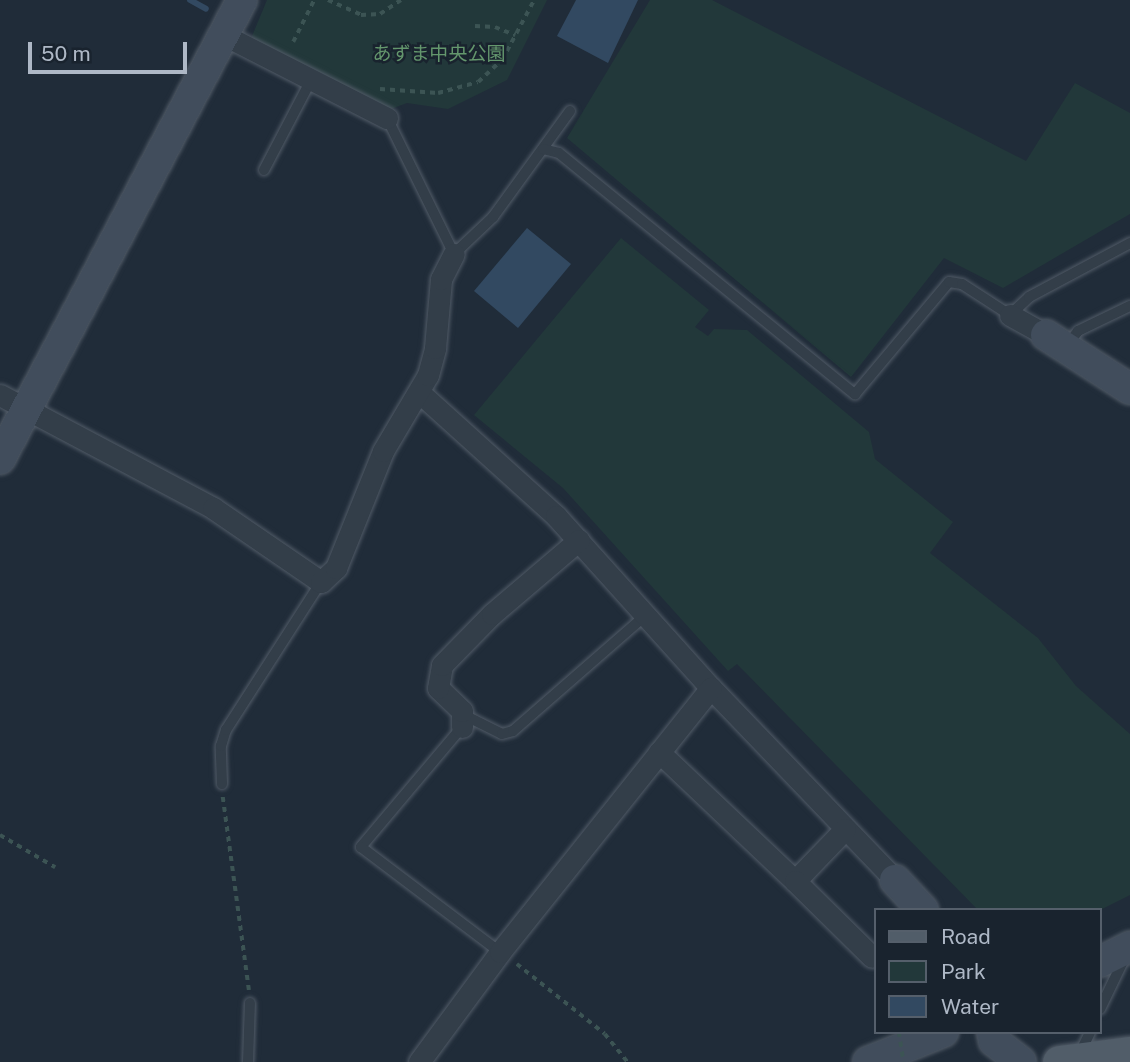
<!DOCTYPE html>
<html>
<head>
<meta charset="utf-8">
<style>
	body { margin:0 }
	#map { position:relative; width:1130px; height:1062px; overflow:hidden; background:#202c39; font-family:"Public Sans","Noto Sans JP",sans-serif }
	div>[style] { position:absolute }
	[style*='--x'] { left:calc(var(--x)*1px); top:calc(var(--y)*1px); width:calc(var(--w)*1px); rotate:calc(var(--a)*1deg) }
	.green>* { inset:0; background:#22383a }
	.water>* { inset:0; background:#324961 }
	.stream>* { height:6px; margin:-3px; padding:0 3px; transform-origin:3px; border-radius:3px; background:#324961 }
	.path>* { height:3.5px; margin-top:-1.75px; transform-origin:0; background:repeating-linear-gradient(90deg,#3c5454 0 5px,transparent 0 10px) }
	.roads { filter:drop-shadow(0 0 2px #515b67) drop-shadow(0 0 2px #515b67) }
	.lane>* { height:10px; margin:-5px; padding:0 5px; transform-origin:5px; border-radius:5px; background:#333e49 }
	.street>* { height:21px; margin:-10.5px; padding:0 10.5px; transform-origin:10.5px; border-radius:10.5px; background:#333e49 }
	.secondary>* { height:30px; margin:-15px; padding:0 15px; transform-origin:15px; border-radius:15px; background:#414d5c }
	.primary>* { height:33px; margin:-16.5px; padding:0 16.5px; transform-origin:16.5px; border-radius:16.5px; background:#515d69 }
	.path-bridge>* { height:3.5px; margin-top:-1.75px; transform-origin:0; background:repeating-linear-gradient(90deg,#3c5454 0 5px,transparent 0 10px) }
	span { translate:-50% -50%; white-space:nowrap; text-align:center; line-height:1.15; -webkit-text-stroke:5px #19232e; paint-order:stroke }
	.park-label { font-size:19px; color:#64976d }
	.legend { position:absolute; left:874px; top:908px; width:228px; height:126px; box-sizing:border-box; background:#19232e; border:2px solid #555f6b; margin:0; padding:9px 12px; list-style:none; font-size:21px; color:#aeb8c6 }
	.legend li { display:flex; align-items:center; gap:14px; height:35px }
	.legend b { width:35px; border:2px solid #555f6b }
	.scale { position:absolute; left:28px; top:42px; width:159px; height:32px; box-sizing:border-box; border:4px solid #aeb8c6; border-top:0; padding-left:9px; font-size:21px; line-height:24px; white-space:nowrap; color:#aeb8c6; -webkit-text-stroke:5px #19232e; paint-order:stroke }
</style>
</head>
<body>
<div id="map">
	<div class="green">
		<div style="clip-path:polygon(267px 0,547px 0,507px 80px,448px 109px,407px 103px,391px 109px,250px 41px)"></div>
		<div style="clip-path:polygon(650px 0,712px 0,1026px 161px,1075px 83px,1130px 113px,1130px 214px,1003px 288px,944px 258px,851px 377px,567px 138px)"></div>
		<div style="clip-path:polygon(621px 238px,709px 310px,695px 327px,708px 336px,714px 329px,747px 330px,869px 432px,875px 459px,953px 522px,930px 553px,1038px 638px,1076px 686px,1130px 734px,1130px 895px,1100px 910px,978px 910px,737px 664px,728px 671px,563px 488px,474px 415px)"></div>
	</div>
	<div class="water">
		<div style="clip-path:polygon(576px 0,638px 0,608px 63px,557px 36px)"></div>
		<div style="clip-path:polygon(527px 228px,571px 264px,518px 328px,474px 291px)"></div>
	</div>
	<div class="stream">
		<div style="--x:190;--y:0;--w:18;--a:29"></div>
	</div>
	<div class="path">
		<div style="--x:328;--y:0;--w:36;--a:24"></div>
		<div style="--x:361;--y:15;--w:19;--a:-3"></div>
		<div style="--x:380;--y:14;--w:25;--a:-34"></div>
		<div style="--x:475;--y:26;--w:20;--a:3"></div>
		<div style="--x:495;--y:27;--w:22;--a:22"></div>
		<div style="--x:293;--y:42;--w:47;--a:-63.4"></div>
		<div style="--x:380;--y:89;--w:58;--a:3.9"></div>
		<div style="--x:438;--y:93;--w:41;--a:-15.4"></div>
		<div style="--x:478;--y:82;--w:33;--a:-43"></div>
		<div style="--x:502;--y:60;--w:68;--a:-61.9"></div>
		<div style="--x:223;--y:797;--w:195;--a:82.3"></div>
		<div style="--x:0;--y:835;--w:64;--a:30.2"></div>
		<div style="--x:517;--y:964;--w:112;--a:38.5"></div>
		<div style="--x:605;--y:1034;--w:36;--a:51"></div>
	</div>
	<div class="roads">
		<div class="lane">
			<div style="--x:387;--y:118;--w:152;--a:63.8"></div>
			<div style="--x:454;--y:254;--w:54;--a:-43.5"></div>
			<div style="--x:493;--y:217;--w:131;--a:-54"></div>
			<div style="--x:543;--y:149;--w:16;--a:14"></div>
			<div style="--x:559;--y:153;--w:382;--a:39.2"></div>
			<div style="--x:855;--y:394;--w:146;--a:-50"></div>
			<div style="--x:949;--y:282;--w:13;--a:9"></div>
			<div style="--x:962;--y:284;--w:57;--a:32.9"></div>
			<div style="--x:1010;--y:315;--w:26;--a:-43"></div>
			<div style="--x:1029;--y:297;--w:115;--a:-28.1"></div>
			<div style="--x:264;--y:170;--w:102;--a:-62.4"></div>
			<div style="--x:1066;--y:347;--w:20;--a:-53"></div>
			<div style="--x:1078;--y:331;--w:58;--a:-25.7"></div>
			<div style="--x:464;--y:715;--w:42;--a:26.6"></div>
			<div style="--x:502;--y:734;--w:11;--a:-15"></div>
			<div style="--x:513;--y:731;--w:176;--a:-41.1"></div>
			<div style="--x:462;--y:727;--w:157;--a:130.1"></div>
			<div style="--x:361;--y:847;--w:174;--a:37.1"></div>
			<div style="--x:222;--y:784;--w:38;--a:-92"></div>
			<div style="--x:221;--y:746;--w:17;--a:-73"></div>
			<div style="--x:226;--y:730;--w:176;--a:-57.3"></div>
			<div style="--x:1100;--y:1009;--w:58;--a:-64.3"></div>
			<div style="--x:1079;--y:1055;--w:25;--a:-64"></div>
			<div style="--x:248;--y:1062;--w:59;--a:-88.1"></div>
		</div>
		<div class="street">
			<div style="--x:224;--y:35;--w:183;--a:27"></div>
			<div style="--x:1010;--y:315;--w:41;--a:29.1"></div>
			<div style="--x:420;--y:393;--w:183;--a:42.1"></div>
			<div style="--x:556;--y:516;--w:232;--a:48"></div>
			<div style="--x:711;--y:688;--w:266;--a:46.2"></div>
			<div style="--x:0;--y:395;--w:241;--a:27.9"></div>
			<div style="--x:213;--y:508;--w:131;--a:34.4"></div>
			<div style="--x:321;--y:582;--w:21;--a:-43"></div>
			<div style="--x:336;--y:568;--w:126;--a:-68.1"></div>
			<div style="--x:383;--y:451;--w:88;--a:-59.4"></div>
			<div style="--x:428;--y:375;--w:28;--a:-75"></div>
			<div style="--x:435;--y:348;--w:69;--a:-85"></div>
			<div style="--x:441;--y:279;--w:28;--a:-63"></div>
			<div style="--x:462;--y:727;--w:16;--a:-90"></div>
			<div style="--x:462;--y:711;--w:33;--a:-136"></div>
			<div style="--x:438;--y:688;--w:23;--a:-80"></div>
			<div style="--x:442;--y:665;--w:71;--a:-45.6"></div>
			<div style="--x:492;--y:614;--w:114;--a:-40.4"></div>
			<div style="--x:659;--y:752;--w:187;--a:43.5"></div>
			<div style="--x:845;--y:829;--w:72;--a:133.9"></div>
			<div style="--x:795;--y:881;--w:108;--a:44.6"></div>
			<div style="--x:419;--y:1062;--w:137;--a:-53.6"></div>
			<div style="--x:500;--y:952;--w:338;--a:-51.4"></div>
		</div>
		<div class="secondary">
			<div style="--x:1046;--y:335;--w:100;--a:32.7"></div>
			<div style="--x:0;--y:459;--w:519;--a:-62.2"></div>
			<div style="--x:895;--y:880;--w:41;--a:47"></div>
			<div style="--x:1100;--y:962;--w:34;--a:-27"></div>
			<div style="--x:992;--y:1032;--w:9;--a:77"></div>
			<div style="--x:994;--y:1041;--w:34;--a:38"></div>
			<div style="--x:868;--y:1062;--w:81;--a:-21.8"></div>
		</div>
		<div class="primary">
			<div style="--x:1059;--y:1062;--w:72;--a:-7.2"></div>
		</div>
	</div>
	<div class="path-bridge">
		<div style="--x:899;--y:1032;--w:30;--a:81"></div>
	</div>
	<div class="park-label">
		<span style="left:439px;top:54px">あずま中央公園</span>
	</div>
	<ul class="legend">
	<li><b style="height:9px;background:#515d69"></b>Road</li>
	<li><b style="height:19px;background:#22383a"></b>Park</li>
	<li><b style="height:19px;background:#324961"></b>Water</li>
	</ul>
	<div class="scale">50 m</div>
</div>
</body>
</html>
